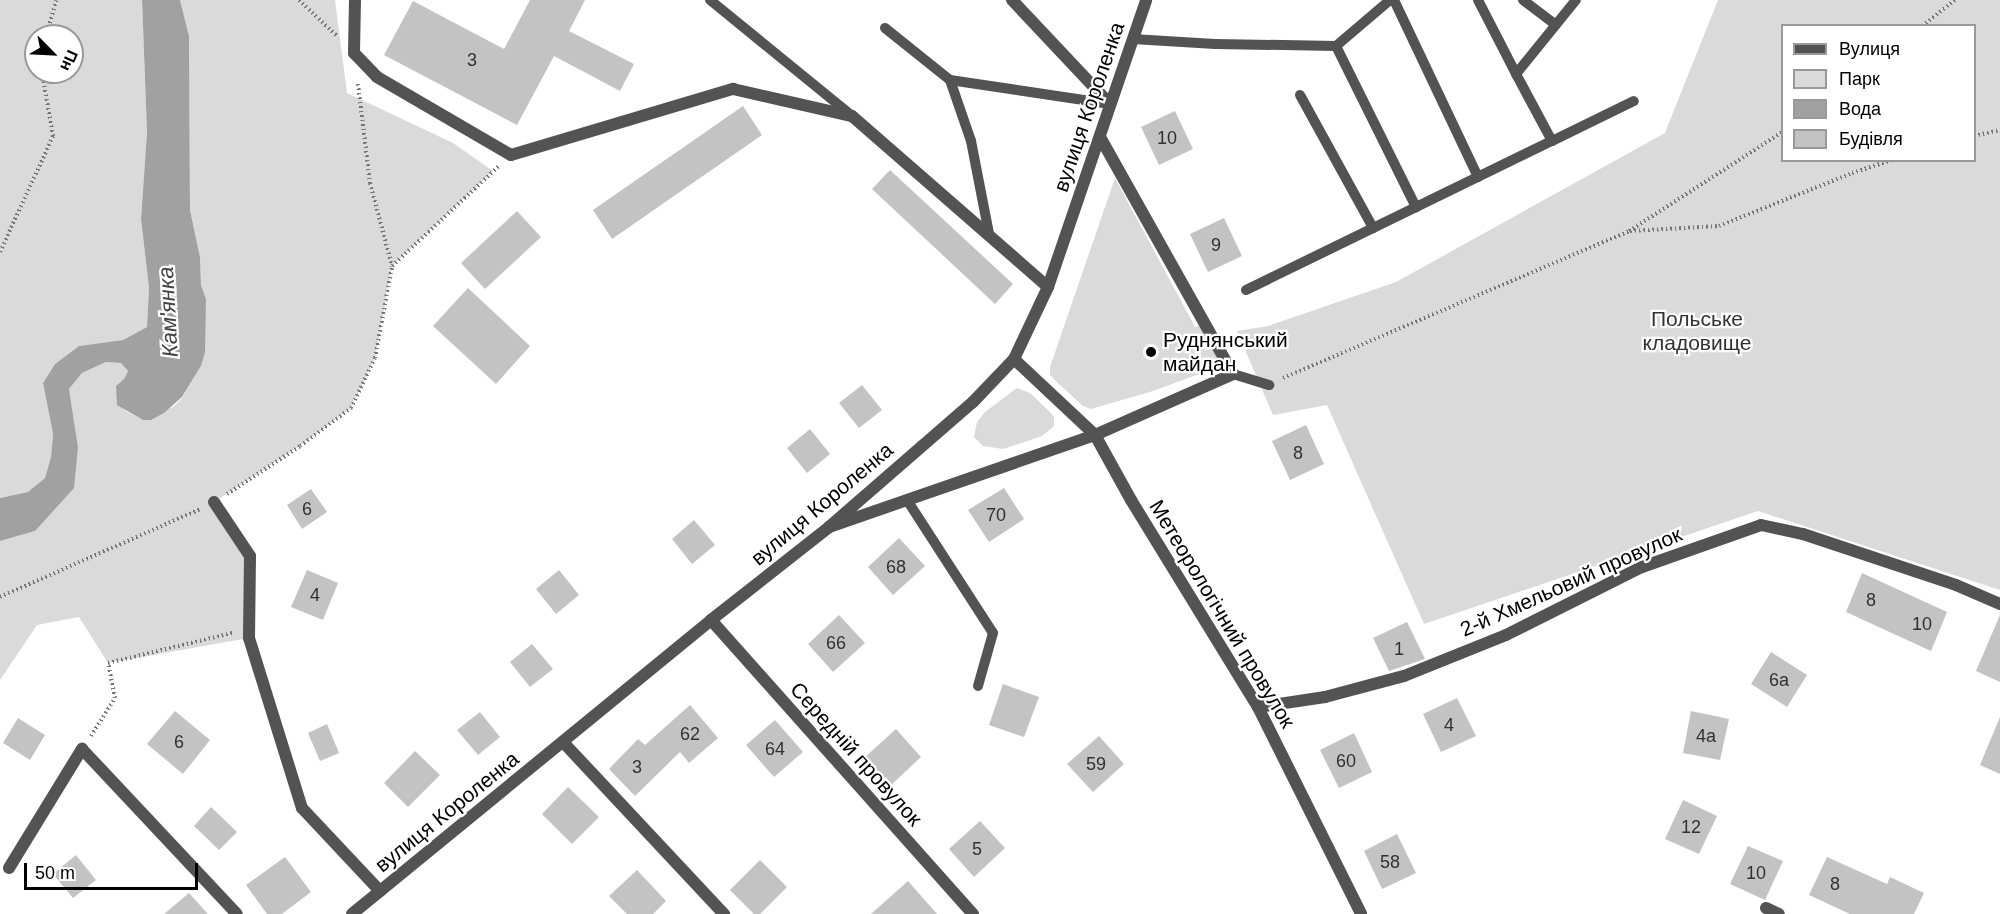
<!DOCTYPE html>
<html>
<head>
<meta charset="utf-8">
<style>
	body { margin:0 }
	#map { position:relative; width:2000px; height:914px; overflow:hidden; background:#fff; font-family:Arial,sans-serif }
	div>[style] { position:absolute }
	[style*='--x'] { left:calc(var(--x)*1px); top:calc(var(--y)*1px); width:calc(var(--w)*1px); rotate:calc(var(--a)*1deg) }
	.green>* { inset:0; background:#dadada }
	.water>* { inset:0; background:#a1a1a1 }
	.building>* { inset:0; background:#c3c3c3 }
	.path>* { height:4px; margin-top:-2px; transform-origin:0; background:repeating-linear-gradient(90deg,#757575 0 1.5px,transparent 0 4.5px) }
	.service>* { height:10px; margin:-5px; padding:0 5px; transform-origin:5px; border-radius:5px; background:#535353 }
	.minor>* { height:12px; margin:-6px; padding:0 6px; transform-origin:6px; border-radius:6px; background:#535353 }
	.tertiary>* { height:12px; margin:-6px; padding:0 6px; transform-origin:6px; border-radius:6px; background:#535353 }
	.dots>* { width:16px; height:16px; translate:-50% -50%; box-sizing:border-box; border:3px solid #fff; border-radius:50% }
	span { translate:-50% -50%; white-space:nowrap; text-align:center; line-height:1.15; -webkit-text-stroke:4.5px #fff; paint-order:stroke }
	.number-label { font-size:18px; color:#313131 }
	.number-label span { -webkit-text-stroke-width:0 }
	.street-label { font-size:21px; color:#000 }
	.park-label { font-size:21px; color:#313131 }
	.poi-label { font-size:21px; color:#000 }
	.left { translate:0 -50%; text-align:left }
	.water-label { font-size:22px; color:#424242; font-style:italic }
	.legend { position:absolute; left:1781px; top:24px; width:195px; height:138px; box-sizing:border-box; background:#fff; border:2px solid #999; margin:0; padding:8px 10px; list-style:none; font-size:18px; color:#000 }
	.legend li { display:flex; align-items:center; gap:12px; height:30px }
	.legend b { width:30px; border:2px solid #999 }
	.north { position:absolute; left:24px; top:24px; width:60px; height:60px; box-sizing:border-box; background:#fff; border:2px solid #999; border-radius:50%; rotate:114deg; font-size:16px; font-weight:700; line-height:24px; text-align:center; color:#000 }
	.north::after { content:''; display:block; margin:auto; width:21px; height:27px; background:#000; clip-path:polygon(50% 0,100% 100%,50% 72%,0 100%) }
	.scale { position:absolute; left:24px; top:863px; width:174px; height:27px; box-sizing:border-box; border:3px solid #000; border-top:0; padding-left:8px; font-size:18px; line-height:21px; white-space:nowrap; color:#000; -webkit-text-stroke:4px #fff; paint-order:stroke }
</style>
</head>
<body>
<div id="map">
	<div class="green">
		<div style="clip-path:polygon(evenodd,0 0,142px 0,147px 132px,141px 219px,149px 288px,147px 327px,123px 340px,79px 346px,55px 364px,43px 383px,53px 434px,51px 457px,45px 478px,28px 492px,0 498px,0 0,36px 36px,72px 36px,72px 72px,36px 72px,36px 36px)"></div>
		<div style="clip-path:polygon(180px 0,335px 0,347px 93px,453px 143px,493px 171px,392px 266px,375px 358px,351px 408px,300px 446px,214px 502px,250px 556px,249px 638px,108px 663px,79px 617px,37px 625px,0 680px,0 541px,35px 531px,78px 447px,69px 389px,82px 373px,106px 362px,121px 363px,128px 371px,124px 379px,124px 410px,143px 420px,173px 407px,182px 398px,201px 366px,206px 299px,201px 285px,200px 257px,190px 210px,189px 36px)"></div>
		<div style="clip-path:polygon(evenodd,1718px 0,2000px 0,2000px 590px,1758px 511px,1424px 624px,1327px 405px,1273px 415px,1237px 331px,1268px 326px,1396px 282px,1665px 133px,1718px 0,1782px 26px,1974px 26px,1974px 160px,1782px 160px,1782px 26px)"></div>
		<div style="clip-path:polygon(1115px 178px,1195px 327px,1200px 325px,1221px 366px,1153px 391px,1091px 409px,1083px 406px,1059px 384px,1050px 375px,1050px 367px)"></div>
		<div style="clip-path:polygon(1017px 388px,1030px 393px,1050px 412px,1054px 417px,1054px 426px,1042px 436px,1003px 449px,983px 446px,974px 437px,977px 422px,985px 412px)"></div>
	</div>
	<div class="water">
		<div style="clip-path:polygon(142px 0,180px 0,189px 36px,190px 210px,200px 257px,201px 285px,206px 299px,205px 352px,201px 366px,182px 397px,164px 413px,151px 420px,143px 420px,117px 405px,116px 386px,124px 379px,128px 371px,121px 363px,106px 362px,82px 373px,69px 389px,78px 447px,74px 488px,35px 531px,0 541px,0 498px,28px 492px,45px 478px,51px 457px,53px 434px,43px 383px,55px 364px,79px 346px,123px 340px,147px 327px,149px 288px,141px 219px,147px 132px)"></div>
	</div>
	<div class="building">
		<div style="clip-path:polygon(530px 0,585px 0,569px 31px,634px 64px,620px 91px,554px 56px,517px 125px,384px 55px,413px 1px,504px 49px)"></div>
		<div style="clip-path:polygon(743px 106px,762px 135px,612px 239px,593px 210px)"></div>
		<div style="clip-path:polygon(1175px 111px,1193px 149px,1159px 165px,1141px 127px)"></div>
		<div style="clip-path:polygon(890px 170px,1013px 284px,995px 304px,872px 189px)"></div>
		<div style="clip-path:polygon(517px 211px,541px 237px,485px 289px,461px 263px)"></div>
		<div style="clip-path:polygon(1224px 218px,1242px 256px,1208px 272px,1190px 234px)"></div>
		<div style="clip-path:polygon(468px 288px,530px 346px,496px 384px,433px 326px)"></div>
		<div style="clip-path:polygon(862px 385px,882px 410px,859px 428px,839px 403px)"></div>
		<div style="clip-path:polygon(1306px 425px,1324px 464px,1290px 480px,1272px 441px)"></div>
		<div style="clip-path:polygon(810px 429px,830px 454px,807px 473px,787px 448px)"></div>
		<div style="clip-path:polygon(1004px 488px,1024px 519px,989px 542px,968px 510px)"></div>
		<div style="clip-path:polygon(311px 489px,327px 512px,302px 529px,287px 505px)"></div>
		<div style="clip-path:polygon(694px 520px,715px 545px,692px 564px,672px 539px)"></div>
		<div style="clip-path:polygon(899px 538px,925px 566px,893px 595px,868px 567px)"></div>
		<div style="clip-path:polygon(307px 570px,338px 583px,323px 620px,291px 607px)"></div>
		<div style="clip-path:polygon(559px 570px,579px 595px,556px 614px,536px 589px)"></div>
		<div style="clip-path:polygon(1862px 573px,1947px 612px,1931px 651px,1846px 612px)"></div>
		<div style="clip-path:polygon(839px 615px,865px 643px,833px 672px,808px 644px)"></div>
		<div style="clip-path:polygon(2000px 615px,2000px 682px,1976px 671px)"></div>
		<div style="clip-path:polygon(1407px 622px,1425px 659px,1389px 671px,1373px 638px)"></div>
		<div style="clip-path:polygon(532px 644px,553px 669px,530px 687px,510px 662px)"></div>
		<div style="clip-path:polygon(1771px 652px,1807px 675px,1787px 707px,1751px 684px)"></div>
		<div style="clip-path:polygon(1003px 684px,1039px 697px,1024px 737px,989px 725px)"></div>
		<div style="clip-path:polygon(1457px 698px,1476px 736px,1441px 752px,1423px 714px)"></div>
		<div style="clip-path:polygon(690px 705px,718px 738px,689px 763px,680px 752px,635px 796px,609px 769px,638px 739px,645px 745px)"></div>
		<div style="clip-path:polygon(175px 711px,210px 740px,183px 774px,147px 744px)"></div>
		<div style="clip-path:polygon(1691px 711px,1729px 719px,1720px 760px,1683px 753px)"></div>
		<div style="clip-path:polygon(480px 712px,500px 737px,478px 755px,457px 730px)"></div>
		<div style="clip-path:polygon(2000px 717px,2000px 774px,1980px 765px)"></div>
		<div style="clip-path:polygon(18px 718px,45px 735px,30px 760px,3px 743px)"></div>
		<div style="clip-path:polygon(775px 720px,803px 752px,774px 777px,746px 745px)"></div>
		<div style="clip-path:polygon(327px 724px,339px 753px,320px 761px,308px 733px)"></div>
		<div style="clip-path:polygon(896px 729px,921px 757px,890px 786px,864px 758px)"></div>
		<div style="clip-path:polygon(1354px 733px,1372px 772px,1339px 788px,1320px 750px)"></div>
		<div style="clip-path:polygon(1099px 736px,1124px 764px,1093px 792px,1067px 764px)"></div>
		<div style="clip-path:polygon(415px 751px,440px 775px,408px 807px,384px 783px)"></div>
		<div style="clip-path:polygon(568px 787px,599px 817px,572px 844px,542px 814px)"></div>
		<div style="clip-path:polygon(1683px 800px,1717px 816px,1699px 854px,1665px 839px)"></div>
		<div style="clip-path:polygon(211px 807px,237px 832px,219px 850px,194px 826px)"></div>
		<div style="clip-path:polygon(980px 821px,1005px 848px,974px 877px,949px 849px)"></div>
		<div style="clip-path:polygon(1397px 834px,1416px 873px,1382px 889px,1364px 851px)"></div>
		<div style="clip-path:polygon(1748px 846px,1783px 861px,1765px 900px,1730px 884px)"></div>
		<div style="clip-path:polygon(76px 855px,96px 880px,73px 898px,53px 874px)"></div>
		<div style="clip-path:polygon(285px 857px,311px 892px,282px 914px,267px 914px,246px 885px)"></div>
		<div style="clip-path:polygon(1827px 857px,1887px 884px,1890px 877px,1924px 893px,1914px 914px,1850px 914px,1809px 895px)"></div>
		<div style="clip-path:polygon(760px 860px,787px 887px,760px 914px,754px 914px,730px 890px)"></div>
		<div style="clip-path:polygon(637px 870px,666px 901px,653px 914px,627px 914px,609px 896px)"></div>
		<div style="clip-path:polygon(908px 881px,937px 914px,871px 914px)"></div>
		<div style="clip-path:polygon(189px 893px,208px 914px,164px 914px)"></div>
	</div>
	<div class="path">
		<div style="--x:299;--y:0;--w:52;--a:43.5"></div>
		<div style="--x:1922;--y:26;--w:42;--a:-38.2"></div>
		<div style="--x:46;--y:36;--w:37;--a:-74"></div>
		<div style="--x:358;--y:84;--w:100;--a:83.1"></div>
		<div style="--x:370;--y:183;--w:86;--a:75.2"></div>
		<div style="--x:1974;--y:136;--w:27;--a:-13"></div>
		<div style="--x:1630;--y:231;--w:89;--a:-3.2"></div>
		<div style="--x:1719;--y:226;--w:143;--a:-21.7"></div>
		<div style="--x:1852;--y:173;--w:42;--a:-18"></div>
		<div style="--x:0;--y:252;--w:128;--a:-65.4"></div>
		<div style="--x:53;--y:136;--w:65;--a:-99.8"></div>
		<div style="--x:1283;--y:378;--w:376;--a:-23"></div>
		<div style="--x:1629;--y:231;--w:182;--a:-32.9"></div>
		<div style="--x:227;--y:494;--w:87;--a:-33.3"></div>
		<div style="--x:300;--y:446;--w:64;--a:-36.7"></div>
		<div style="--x:351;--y:408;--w:55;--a:-64.4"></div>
		<div style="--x:375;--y:358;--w:94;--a:-79.5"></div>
		<div style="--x:392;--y:266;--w:146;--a:-43.1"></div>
		<div style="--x:0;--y:597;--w:219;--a:-23.7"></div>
		<div style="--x:91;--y:736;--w:45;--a:-57.7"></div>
		<div style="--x:115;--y:698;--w:36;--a:-101"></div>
		<div style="--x:108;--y:663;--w:128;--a:-13.6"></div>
	</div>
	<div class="service">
		<div style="--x:710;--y:0;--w:183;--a:39.2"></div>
		<div style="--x:1394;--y:0;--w:196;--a:64.6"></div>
		<div style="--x:1478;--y:0;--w:83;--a:62.8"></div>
		<div style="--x:1516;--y:74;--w:95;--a:-51"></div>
		<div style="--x:1523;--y:0;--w:41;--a:37.1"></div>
		<div style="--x:885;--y:28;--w:83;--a:38.7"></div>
		<div style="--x:950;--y:80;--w:162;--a:8.5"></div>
		<div style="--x:1133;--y:39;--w:82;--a:3.5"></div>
		<div style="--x:1215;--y:44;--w:121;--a:0.9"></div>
		<div style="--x:1336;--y:46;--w:71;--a:-40.4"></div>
		<div style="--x:1336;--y:46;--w:180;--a:63.6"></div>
		<div style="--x:1516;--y:74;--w:76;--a:61.8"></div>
		<div style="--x:1552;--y:141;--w:91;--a:-26"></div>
		<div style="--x:950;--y:80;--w:65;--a:71"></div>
		<div style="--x:971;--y:141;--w:95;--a:79"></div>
		<div style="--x:1300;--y:95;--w:152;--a:61.2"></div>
		<div style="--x:1246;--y:290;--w:340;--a:-26"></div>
		<div style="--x:1233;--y:374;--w:38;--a:17"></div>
		<div style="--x:907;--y:500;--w:158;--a:57.1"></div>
		<div style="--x:993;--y:633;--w:55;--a:105.8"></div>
	</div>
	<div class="minor">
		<div style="--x:355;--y:0;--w:53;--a:91.1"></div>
		<div style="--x:354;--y:53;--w:33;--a:46"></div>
		<div style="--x:377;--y:77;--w:155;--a:30.2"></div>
		<div style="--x:511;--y:155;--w:232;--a:-16.6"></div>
		<div style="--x:733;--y:89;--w:122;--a:12.8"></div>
		<div style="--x:852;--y:116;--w:260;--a:41.1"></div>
		<div style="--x:1012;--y:0;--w:143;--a:46.7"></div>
		<div style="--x:1014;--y:359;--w:111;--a:43.2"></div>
		<div style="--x:1095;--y:435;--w:74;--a:61"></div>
		<div style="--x:1131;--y:500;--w:243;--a:58.5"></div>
		<div style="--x:1258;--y:707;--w:231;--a:63.5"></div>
		<div style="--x:214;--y:502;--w:65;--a:56.3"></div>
		<div style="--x:250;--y:556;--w:82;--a:90.7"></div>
		<div style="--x:249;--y:638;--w:178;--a:72.7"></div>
		<div style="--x:302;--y:808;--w:114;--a:46.8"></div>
		<div style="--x:829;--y:527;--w:281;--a:-19.1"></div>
		<div style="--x:1095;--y:435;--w:151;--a:-23.8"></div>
		<div style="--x:1233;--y:374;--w:272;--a:-119.3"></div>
		<div style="--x:711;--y:620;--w:394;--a:48.3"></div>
		<div style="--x:1258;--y:707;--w:68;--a:-8.5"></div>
		<div style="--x:1325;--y:697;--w:82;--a:-14.9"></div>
		<div style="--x:1404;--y:676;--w:110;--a:-21.9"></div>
		<div style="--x:1506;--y:635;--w:152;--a:-26.6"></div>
		<div style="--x:1642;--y:567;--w:126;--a:-19.4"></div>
		<div style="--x:1761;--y:525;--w:43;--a:12.1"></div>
		<div style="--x:1803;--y:534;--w:161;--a:18.4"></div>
		<div style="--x:1956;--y:585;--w:48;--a:23.4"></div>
		<div style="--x:563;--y:742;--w:236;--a:46.9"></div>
		<div style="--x:9;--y:868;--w:140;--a:-58.5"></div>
		<div style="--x:82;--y:749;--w:226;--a:46.8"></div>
		<div style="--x:1766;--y:908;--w:14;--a:25"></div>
	</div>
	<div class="tertiary">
		<div style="--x:352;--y:914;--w:464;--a:-39.3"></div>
		<div style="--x:711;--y:620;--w:150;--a:-38.2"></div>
		<div style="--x:829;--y:527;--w:191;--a:-41"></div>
		<div style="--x:973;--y:402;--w:59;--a:-46.4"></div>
		<div style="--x:1014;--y:359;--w:80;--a:-64.7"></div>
		<div style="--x:1048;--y:287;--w:303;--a:-71.1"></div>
	</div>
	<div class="dots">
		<div style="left:1151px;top:352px;background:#000"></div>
	</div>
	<div class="number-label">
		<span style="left:472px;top:60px">3</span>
		<span style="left:1167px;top:138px">10</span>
		<span style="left:1216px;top:245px">9</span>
		<span style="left:1298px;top:453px">8</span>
		<span style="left:307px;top:509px">6</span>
		<span style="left:996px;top:515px">70</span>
		<span style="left:896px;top:567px">68</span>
		<span style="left:315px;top:595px">4</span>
		<span style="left:1871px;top:600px">8</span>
		<span style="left:1922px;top:624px">10</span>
		<span style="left:836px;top:643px">66</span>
		<span style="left:1399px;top:649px">1</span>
		<span style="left:1779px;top:680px">6а</span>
		<span style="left:1449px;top:725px">4</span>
		<span style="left:690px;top:734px">62</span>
		<span style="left:1706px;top:736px">4а</span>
		<span style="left:179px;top:742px">6</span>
		<span style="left:775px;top:749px">64</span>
		<span style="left:1346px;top:761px">60</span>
		<span style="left:1096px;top:764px">59</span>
		<span style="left:637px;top:767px">3</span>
		<span style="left:1691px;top:827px">12</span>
		<span style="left:977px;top:849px">5</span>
		<span style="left:1390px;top:862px">58</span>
		<span style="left:1756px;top:873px">10</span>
		<span style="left:1835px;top:884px">8</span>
	</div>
	<div class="street-label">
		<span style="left:1089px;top:107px;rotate:-71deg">вулиця Короленка</span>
		<span style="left:822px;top:504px;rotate:-40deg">вулиця Короленка</span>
		<span style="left:1571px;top:582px;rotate:-24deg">2-й Хмельовий провулок</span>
		<span style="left:1222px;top:614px;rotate:59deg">Метеорологічний провулок</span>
		<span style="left:856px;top:754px;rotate:48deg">Середній провулок</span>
		<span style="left:447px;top:812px;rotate:-39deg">вулиця Короленка</span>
	</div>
	<div class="park-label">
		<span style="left:1697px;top:331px">Польське<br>кладовище</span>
	</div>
	<div class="poi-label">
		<span class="left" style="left:1163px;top:352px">Руднянський<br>майдан</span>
	</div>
	<div class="water-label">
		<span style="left:168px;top:312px;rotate:-93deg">Кам'янка</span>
	</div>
	<ul class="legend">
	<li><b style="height:8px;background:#535353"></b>Вулиця</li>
	<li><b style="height:16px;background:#dadada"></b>Парк</li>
	<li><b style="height:16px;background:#a1a1a1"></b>Вода</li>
	<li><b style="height:16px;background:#c3c3c3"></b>Будівля</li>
	</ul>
	<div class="north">Пн</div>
	<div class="scale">50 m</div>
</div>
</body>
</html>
